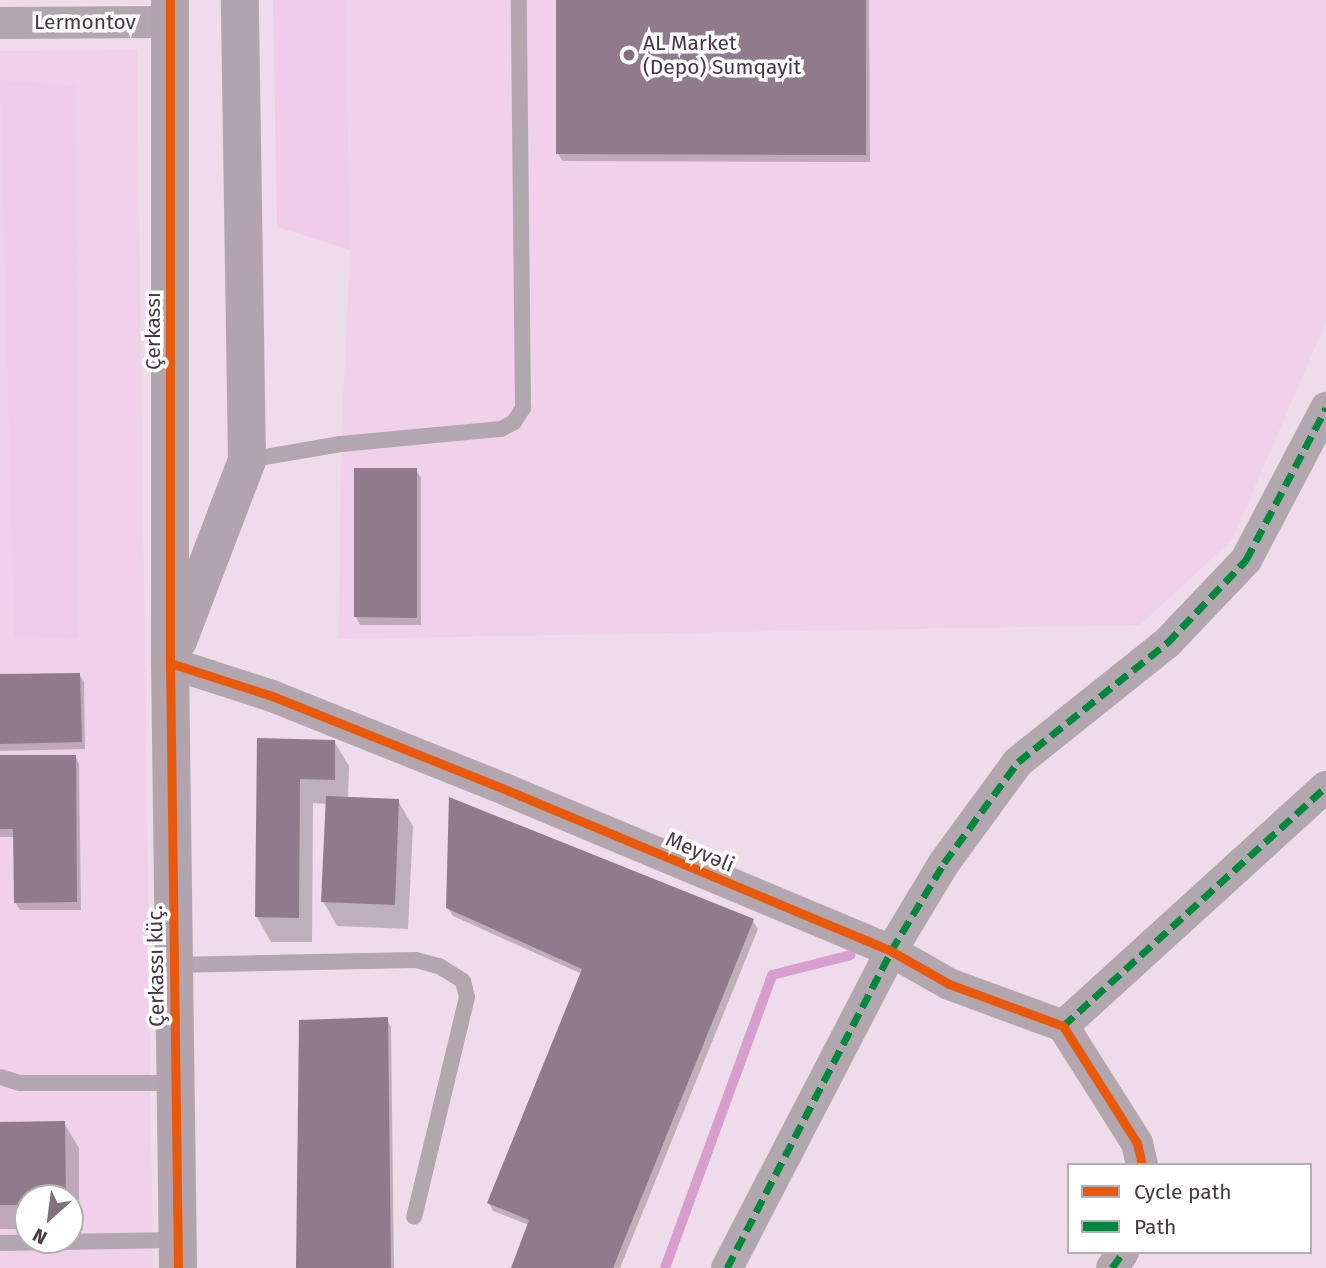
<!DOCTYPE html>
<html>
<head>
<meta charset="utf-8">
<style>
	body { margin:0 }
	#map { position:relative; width:1326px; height:1268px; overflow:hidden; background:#eedcea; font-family:"Fira Sans",sans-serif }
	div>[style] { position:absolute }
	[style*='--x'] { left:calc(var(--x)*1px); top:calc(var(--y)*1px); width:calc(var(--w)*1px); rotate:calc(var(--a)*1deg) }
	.built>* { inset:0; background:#efd2e9 }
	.green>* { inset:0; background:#f1cce9 }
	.shadow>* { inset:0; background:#0003 }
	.stream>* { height:10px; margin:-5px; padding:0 5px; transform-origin:5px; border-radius:5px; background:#d69ecd }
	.building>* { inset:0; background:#907b8c }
	.lane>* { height:16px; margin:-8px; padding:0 8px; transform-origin:8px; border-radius:8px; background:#b2a6af }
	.street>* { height:32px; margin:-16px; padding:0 16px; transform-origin:16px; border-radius:16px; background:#b2a6af }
	.secondary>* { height:38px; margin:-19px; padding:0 19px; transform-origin:19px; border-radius:19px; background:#b2a4af }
	.quiet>* { height:7px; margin-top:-3.5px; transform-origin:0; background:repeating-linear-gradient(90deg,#00873e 0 14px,transparent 0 21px) }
	.cycleway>* { height:9px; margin:-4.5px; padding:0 4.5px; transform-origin:4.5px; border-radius:4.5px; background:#e8590c }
	.dots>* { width:19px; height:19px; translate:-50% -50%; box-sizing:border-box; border:4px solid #fff; border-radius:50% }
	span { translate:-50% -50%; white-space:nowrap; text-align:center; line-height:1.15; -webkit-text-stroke:7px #fff; paint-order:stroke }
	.street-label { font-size:21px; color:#453842 }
	.poi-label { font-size:21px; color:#453842 }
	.left { translate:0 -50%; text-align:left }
	.legend { position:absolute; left:1067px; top:1163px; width:245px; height:91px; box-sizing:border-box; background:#fff; border:2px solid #b5afb3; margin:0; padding:9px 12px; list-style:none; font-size:21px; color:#453842 }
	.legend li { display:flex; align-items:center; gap:14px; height:35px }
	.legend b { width:35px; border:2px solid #b5afb3 }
	.north { position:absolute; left:14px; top:1184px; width:70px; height:70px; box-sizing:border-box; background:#fff; border:2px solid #b5afb3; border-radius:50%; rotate:208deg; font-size:19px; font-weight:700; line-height:28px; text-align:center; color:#453842 }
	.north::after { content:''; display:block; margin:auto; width:24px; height:32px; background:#80717d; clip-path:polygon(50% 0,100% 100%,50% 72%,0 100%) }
</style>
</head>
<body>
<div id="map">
	<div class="built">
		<div style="clip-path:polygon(346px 0,1326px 0,1326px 322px,1232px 540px,1140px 625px,339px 639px,341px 444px,350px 250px)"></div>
		<div style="clip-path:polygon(evenodd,137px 50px,153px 1268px,0 1268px,0 51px,137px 50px,28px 1198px,70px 1198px,70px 1240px,28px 1240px,28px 1198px)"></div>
	</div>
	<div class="green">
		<div style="clip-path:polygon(273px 0,346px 0,350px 250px,277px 227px)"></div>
		<div style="clip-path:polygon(0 80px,76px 86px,78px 638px,14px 636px)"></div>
	</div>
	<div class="shadow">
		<div style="clip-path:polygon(558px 0,869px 0,870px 162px,563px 161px,558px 154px)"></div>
		<div style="clip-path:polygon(416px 470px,421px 478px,421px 625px,360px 625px,356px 617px)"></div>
		<div style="clip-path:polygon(79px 674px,84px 682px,85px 749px,0 751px,0 676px)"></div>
		<div style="clip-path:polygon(259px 740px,334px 741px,349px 766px,348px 799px,398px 801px,413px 826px,408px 929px,337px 926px,323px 901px,328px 804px,313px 803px,312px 942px,271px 942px,257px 917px)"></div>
		<div style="clip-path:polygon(75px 756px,79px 764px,81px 910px,20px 910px,15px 902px,15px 837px,0 837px,0 757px)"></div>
		<div style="clip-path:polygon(448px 908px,753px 921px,758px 929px,620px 1268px,513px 1268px,529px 1225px,493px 1211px,489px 1203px,582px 974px,453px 916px)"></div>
		<div style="clip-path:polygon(387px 1019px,391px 1027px,394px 1268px,297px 1268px)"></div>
		<div style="clip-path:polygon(0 1123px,64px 1123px,79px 1148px,79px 1229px,70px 1229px,70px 1198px,28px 1198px,28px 1229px,0 1229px)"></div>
	</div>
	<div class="stream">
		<div style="--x:665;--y:1268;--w:312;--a:-69.9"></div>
		<div style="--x:772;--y:975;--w:81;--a:-14.2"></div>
	</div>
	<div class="building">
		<div style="clip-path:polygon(556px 0,866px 0,866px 155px,556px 154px)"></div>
		<div style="clip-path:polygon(354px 468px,417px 468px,417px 618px,354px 617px)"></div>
		<div style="clip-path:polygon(80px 673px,82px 742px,0 744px,0 674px)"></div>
		<div style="clip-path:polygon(257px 738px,335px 740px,335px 780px,300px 779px,299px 918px,255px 917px)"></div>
		<div style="clip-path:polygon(0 755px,76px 755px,77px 902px,14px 903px,13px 829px,0 829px)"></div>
		<div style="clip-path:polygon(326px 796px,399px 799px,395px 905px,321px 902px)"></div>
		<div style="clip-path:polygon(449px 797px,754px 919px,613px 1268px,511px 1268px,529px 1220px,487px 1203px,582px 969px,446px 908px)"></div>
		<div style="clip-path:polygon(388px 1017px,391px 1268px,296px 1268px,299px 1020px)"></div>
		<div style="clip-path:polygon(65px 1121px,66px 1198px,28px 1198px,28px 1205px,0 1205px,0 1122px)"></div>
	</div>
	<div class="lane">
		<div style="--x:247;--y:460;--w:95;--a:-9.7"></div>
		<div style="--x:341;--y:444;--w:161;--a:-5.4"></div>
		<div style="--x:501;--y:429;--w:15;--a:-28"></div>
		<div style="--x:514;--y:422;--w:17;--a:-57"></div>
		<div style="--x:523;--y:408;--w:408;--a:-90.6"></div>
		<div style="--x:175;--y:965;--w:241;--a:-1.2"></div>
		<div style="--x:416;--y:960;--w:24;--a:15"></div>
		<div style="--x:439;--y:966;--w:28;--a:32"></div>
		<div style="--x:463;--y:981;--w:16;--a:76"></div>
		<div style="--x:467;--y:997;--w:226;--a:103.5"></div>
		<div style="--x:0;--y:1077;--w:21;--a:17"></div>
		<div style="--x:20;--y:1083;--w:155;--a:0"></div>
		<div style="--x:0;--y:1243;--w:178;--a:-1"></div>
	</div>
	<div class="street">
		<div style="--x:0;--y:23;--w:171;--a:-0.3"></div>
		<div style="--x:170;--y:663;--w:107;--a:17.9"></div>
		<div style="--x:272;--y:696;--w:255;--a:21.8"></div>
		<div style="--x:509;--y:791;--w:414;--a:22.7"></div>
		<div style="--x:891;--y:951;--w:67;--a:29.6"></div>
		<div style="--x:949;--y:984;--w:121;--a:20.2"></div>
		<div style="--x:1063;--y:1026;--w:138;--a:57.7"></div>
		<div style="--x:1137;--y:1143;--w:23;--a:77"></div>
		<div style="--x:1063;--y:1026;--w:355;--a:-42.3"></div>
		<div style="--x:727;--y:1268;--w:357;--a:-62.6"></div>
		<div style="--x:891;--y:951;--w:103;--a:-58.9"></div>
		<div style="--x:944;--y:863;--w:125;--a:-53.8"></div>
		<div style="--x:1018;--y:762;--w:191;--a:-38.6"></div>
		<div style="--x:1167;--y:643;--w:115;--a:-46.4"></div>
		<div style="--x:1246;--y:560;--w:172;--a:-62.2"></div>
		<div style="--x:1112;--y:1268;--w:19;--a:-55"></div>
	</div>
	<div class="secondary">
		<div style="--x:170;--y:0;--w:663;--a:90"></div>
		<div style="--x:170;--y:663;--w:605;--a:89.24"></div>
		<div style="--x:178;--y:641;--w:194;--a:-69.1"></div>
		<div style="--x:247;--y:460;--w:460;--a:-90.9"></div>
	</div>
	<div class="quiet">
		<div style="--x:1063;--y:1026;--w:355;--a:-42.3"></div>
		<div style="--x:727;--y:1268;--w:357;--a:-62.6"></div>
		<div style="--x:891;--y:951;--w:103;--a:-58.9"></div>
		<div style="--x:944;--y:863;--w:125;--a:-53.8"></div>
		<div style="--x:1018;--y:762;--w:191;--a:-38.6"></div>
		<div style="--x:1167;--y:643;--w:115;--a:-46.4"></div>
		<div style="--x:1246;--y:560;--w:172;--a:-62.2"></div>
		<div style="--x:1112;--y:1268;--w:19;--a:-55"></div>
	</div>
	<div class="cycleway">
		<div style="--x:170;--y:0;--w:663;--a:90"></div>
		<div style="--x:170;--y:663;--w:605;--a:89.24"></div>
		<div style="--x:170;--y:663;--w:107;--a:17.9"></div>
		<div style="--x:272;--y:696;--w:255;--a:21.8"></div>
		<div style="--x:509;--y:791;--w:414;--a:22.7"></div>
		<div style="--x:891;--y:951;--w:67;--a:29.6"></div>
		<div style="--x:949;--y:984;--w:121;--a:20.2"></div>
		<div style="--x:1063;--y:1026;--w:138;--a:57.7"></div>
		<div style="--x:1137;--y:1143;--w:23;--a:77"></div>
	</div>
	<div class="dots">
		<div style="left:629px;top:55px;background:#80717d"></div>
	</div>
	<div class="street-label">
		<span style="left:85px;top:22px">Lermontov</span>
		<span style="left:153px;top:331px;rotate:-90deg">Çerkassı</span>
		<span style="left:700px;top:852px;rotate:23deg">Meyvəli</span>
		<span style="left:156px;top:966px;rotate:-91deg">Çerkassı küç.</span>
	</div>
	<div class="poi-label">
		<span class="left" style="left:643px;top:55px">AL Market<br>(Depo) Sumqayit</span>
	</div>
	<ul class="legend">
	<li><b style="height:9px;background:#e8590c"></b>Cycle path</li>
	<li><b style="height:9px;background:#00873e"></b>Path</li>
	</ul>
	<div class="north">N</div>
</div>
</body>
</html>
